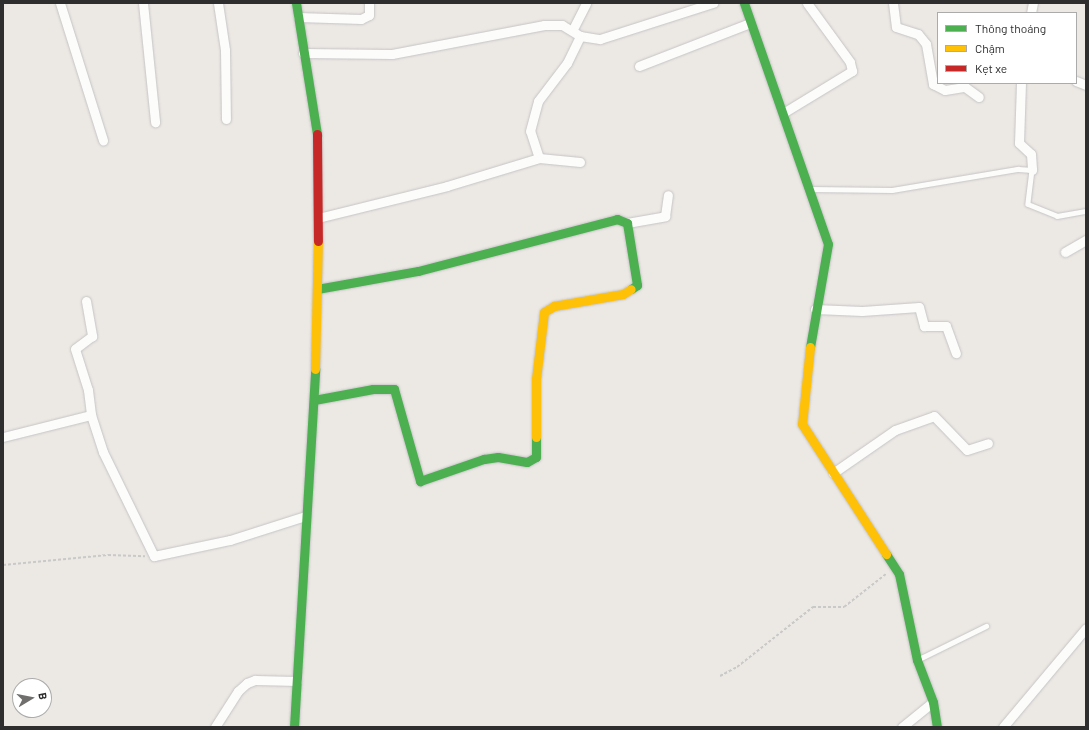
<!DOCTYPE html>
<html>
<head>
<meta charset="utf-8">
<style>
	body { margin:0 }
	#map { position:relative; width:1089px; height:730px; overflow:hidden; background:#ece8e4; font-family:Barlow,sans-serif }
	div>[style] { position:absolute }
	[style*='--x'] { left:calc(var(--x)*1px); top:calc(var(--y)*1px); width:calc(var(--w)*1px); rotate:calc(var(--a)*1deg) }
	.path>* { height:2px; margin-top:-1px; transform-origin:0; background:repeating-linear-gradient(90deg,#c9c9c8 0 3px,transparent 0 5px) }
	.roads { filter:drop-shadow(0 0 1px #c5c4c5) drop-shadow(0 0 1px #c5c4c5) }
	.lane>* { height:4.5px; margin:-2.25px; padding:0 2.25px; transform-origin:2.25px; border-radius:2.25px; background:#fcfcfb }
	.street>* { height:9px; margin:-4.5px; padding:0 4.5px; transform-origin:4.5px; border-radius:4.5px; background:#fcfcfb }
	.fast>* { height:9px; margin:-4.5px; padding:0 4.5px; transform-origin:4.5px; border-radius:4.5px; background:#4caf50 }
	.slow>* { height:9px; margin:-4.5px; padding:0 4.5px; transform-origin:4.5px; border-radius:4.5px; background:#ffc107 }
	.jam>* { height:9px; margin:-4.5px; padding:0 4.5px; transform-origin:4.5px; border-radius:4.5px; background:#c62828 }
	span { translate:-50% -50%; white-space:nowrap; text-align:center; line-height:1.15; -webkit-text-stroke:3.5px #fff; paint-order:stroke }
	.frame { position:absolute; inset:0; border:4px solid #2e2e2e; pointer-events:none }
	.legend { position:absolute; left:937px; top:12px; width:140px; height:72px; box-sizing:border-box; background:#fff; border:1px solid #ababab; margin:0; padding:5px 7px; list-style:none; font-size:12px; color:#2e2e2e }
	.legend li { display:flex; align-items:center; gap:8px; height:20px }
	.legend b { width:20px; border:1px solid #ababab }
	.north { position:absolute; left:12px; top:678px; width:40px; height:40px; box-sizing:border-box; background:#fff; border:1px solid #ababab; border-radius:50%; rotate:80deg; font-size:11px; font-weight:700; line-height:16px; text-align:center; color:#2e2e2e }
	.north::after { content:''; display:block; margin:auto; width:14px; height:18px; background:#706f6e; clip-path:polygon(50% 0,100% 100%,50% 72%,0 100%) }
</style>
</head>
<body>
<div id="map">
	<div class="path">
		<div style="--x:3;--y:565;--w:105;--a:-5.4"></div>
		<div style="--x:108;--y:555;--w:37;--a:2"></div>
		<div style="--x:720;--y:676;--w:19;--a:-28"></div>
		<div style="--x:737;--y:667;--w:97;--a:-38.3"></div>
		<div style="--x:813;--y:607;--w:31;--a:0"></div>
		<div style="--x:844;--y:607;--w:55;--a:-38.3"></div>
	</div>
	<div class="roads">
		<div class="lane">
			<div style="--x:810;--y:189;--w:82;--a:0.7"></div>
			<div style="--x:892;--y:190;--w:128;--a:-9.5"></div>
			<div style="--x:1018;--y:169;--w:14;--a:4"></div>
			<div style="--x:1032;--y:170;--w:34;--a:97"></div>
			<div style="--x:1028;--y:204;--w:31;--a:22"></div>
			<div style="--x:1057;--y:216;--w:29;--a:-10"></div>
			<div style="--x:917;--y:660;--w:77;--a:-26.2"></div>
		</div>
		<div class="street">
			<div style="--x:60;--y:3;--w:144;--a:72.6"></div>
			<div style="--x:143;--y:3;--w:120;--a:84.2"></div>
			<div style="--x:218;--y:3;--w:48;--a:81.5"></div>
			<div style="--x:225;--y:50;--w:69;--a:89.2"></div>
			<div style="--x:893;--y:3;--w:24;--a:83"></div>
			<div style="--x:896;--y:27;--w:23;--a:18"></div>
			<div style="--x:918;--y:34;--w:13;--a:51"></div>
			<div style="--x:926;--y:44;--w:41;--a:80.1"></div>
			<div style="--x:933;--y:84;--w:13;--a:27"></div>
			<div style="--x:945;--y:90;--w:20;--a:-9"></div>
			<div style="--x:965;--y:87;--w:17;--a:36"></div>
			<div style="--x:1031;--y:13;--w:10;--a:-79"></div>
			<div style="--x:298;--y:17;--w:63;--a:1.8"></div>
			<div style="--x:361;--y:19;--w:9;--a:-27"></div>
			<div style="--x:369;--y:15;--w:12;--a:-90"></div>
			<div style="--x:573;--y:29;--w:29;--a:-63"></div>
			<div style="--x:303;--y:53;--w:89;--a:0.6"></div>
			<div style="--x:392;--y:54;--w:155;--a:-10.8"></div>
			<div style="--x:544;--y:25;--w:18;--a:0"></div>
			<div style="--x:562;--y:25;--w:21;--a:31"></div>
			<div style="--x:580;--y:36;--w:20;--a:9"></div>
			<div style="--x:600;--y:39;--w:119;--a:-17.7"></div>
			<div style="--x:639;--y:66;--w:119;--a:-21.2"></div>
			<div style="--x:1076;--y:81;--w:11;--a:22"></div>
			<div style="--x:1021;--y:83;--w:60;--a:91.9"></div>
			<div style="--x:1019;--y:143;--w:16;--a:43"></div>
			<div style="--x:1031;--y:154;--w:16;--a:86"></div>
			<div style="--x:783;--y:113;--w:81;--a:-31.3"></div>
			<div style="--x:852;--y:71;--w:9;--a:-103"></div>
			<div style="--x:850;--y:62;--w:73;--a:-126.1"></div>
			<div style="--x:580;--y:162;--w:41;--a:-174.4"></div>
			<div style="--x:539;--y:158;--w:28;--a:-108"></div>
			<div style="--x:530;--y:131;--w:31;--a:-75"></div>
			<div style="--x:538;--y:101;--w:48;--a:-52.7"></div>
			<div style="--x:567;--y:63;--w:30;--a:-64"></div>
			<div style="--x:318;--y:218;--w:133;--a:-13.9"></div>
			<div style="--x:447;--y:186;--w:96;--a:-16.9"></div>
			<div style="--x:627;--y:223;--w:39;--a:-10"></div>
			<div style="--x:665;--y:216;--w:21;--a:-82"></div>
			<div style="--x:1065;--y:252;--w:24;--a:-30"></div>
			<div style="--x:86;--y:301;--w:36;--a:80"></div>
			<div style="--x:92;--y:336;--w:21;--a:143"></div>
			<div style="--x:75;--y:349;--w:43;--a:72.4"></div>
			<div style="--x:88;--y:390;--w:25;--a:83"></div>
			<div style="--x:815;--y:309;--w:47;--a:2.4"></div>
			<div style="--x:862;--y:311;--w:57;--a:-4"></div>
			<div style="--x:919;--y:307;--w:20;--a:75"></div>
			<div style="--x:924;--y:326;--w:22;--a:0"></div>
			<div style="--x:946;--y:326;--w:29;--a:70"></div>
			<div style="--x:3;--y:437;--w:91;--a:-14"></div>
			<div style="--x:91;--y:415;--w:39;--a:72"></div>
			<div style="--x:103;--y:452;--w:116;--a:63.9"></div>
			<div style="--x:154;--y:556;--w:78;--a:-11.9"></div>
			<div style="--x:230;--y:540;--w:79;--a:-17.7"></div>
			<div style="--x:833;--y:473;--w:75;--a:-34.7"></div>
			<div style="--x:895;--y:430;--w:41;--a:-19.7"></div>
			<div style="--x:934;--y:416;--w:47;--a:45.9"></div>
			<div style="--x:967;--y:450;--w:22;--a:-18"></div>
			<div style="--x:215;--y:727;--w:43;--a:-57.4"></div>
			<div style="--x:238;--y:691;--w:12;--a:-42"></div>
			<div style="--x:247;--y:683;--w:9;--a:-21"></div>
			<div style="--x:255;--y:680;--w:42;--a:1.4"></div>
			<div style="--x:902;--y:727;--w:40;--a:-39"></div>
			<div style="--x:1003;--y:727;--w:129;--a:-50"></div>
		</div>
		<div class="fast">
			<div style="--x:296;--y:3;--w:133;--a:80.9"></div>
			<div style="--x:744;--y:3;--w:255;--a:70.8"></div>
			<div style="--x:828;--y:244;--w:105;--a:99.9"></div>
			<div style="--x:317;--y:289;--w:103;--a:-10.1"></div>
			<div style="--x:418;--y:271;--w:206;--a:-14.6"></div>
			<div style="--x:617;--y:219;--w:11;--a:22"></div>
			<div style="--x:627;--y:223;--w:63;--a:80.8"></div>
			<div style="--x:637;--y:285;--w:7;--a:146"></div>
			<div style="--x:314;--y:400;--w:60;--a:-10.6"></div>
			<div style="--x:373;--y:389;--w:21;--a:0"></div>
			<div style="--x:394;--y:389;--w:96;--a:74.2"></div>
			<div style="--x:420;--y:481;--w:68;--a:-19"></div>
			<div style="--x:484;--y:459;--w:14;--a:-8"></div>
			<div style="--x:498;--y:457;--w:29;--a:10"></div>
			<div style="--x:527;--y:462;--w:10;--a:-29"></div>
			<div style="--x:536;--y:457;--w:20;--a:-90"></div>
			<div style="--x:886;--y:554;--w:24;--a:57"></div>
			<div style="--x:899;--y:574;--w:88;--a:78.2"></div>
			<div style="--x:917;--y:660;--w:45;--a:69.1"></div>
			<div style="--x:933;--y:702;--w:25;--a:81"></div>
			<div style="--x:294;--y:727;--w:359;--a:-86.6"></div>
		</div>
		<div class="slow">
			<div style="--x:810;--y:347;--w:77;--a:95.9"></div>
			<div style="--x:802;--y:424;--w:155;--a:57.1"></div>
			<div style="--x:315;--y:369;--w:128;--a:-88.7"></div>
			<div style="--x:536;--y:437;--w:58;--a:-90"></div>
			<div style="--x:536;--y:379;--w:67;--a:-83.2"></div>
			<div style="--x:544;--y:312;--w:12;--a:-31"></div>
			<div style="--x:554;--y:306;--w:70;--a:-9.9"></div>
			<div style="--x:623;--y:294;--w:9;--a:-32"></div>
		</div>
		<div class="jam">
			<div style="--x:317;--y:134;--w:107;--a:89.5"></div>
		</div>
	</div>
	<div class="frame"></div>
	<ul class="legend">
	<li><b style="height:5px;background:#4caf50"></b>Thông thoáng</li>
	<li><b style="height:5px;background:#ffc107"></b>Chậm</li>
	<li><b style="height:5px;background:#c62828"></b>Kẹt xe</li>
	</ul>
	<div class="north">B</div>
</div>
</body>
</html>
